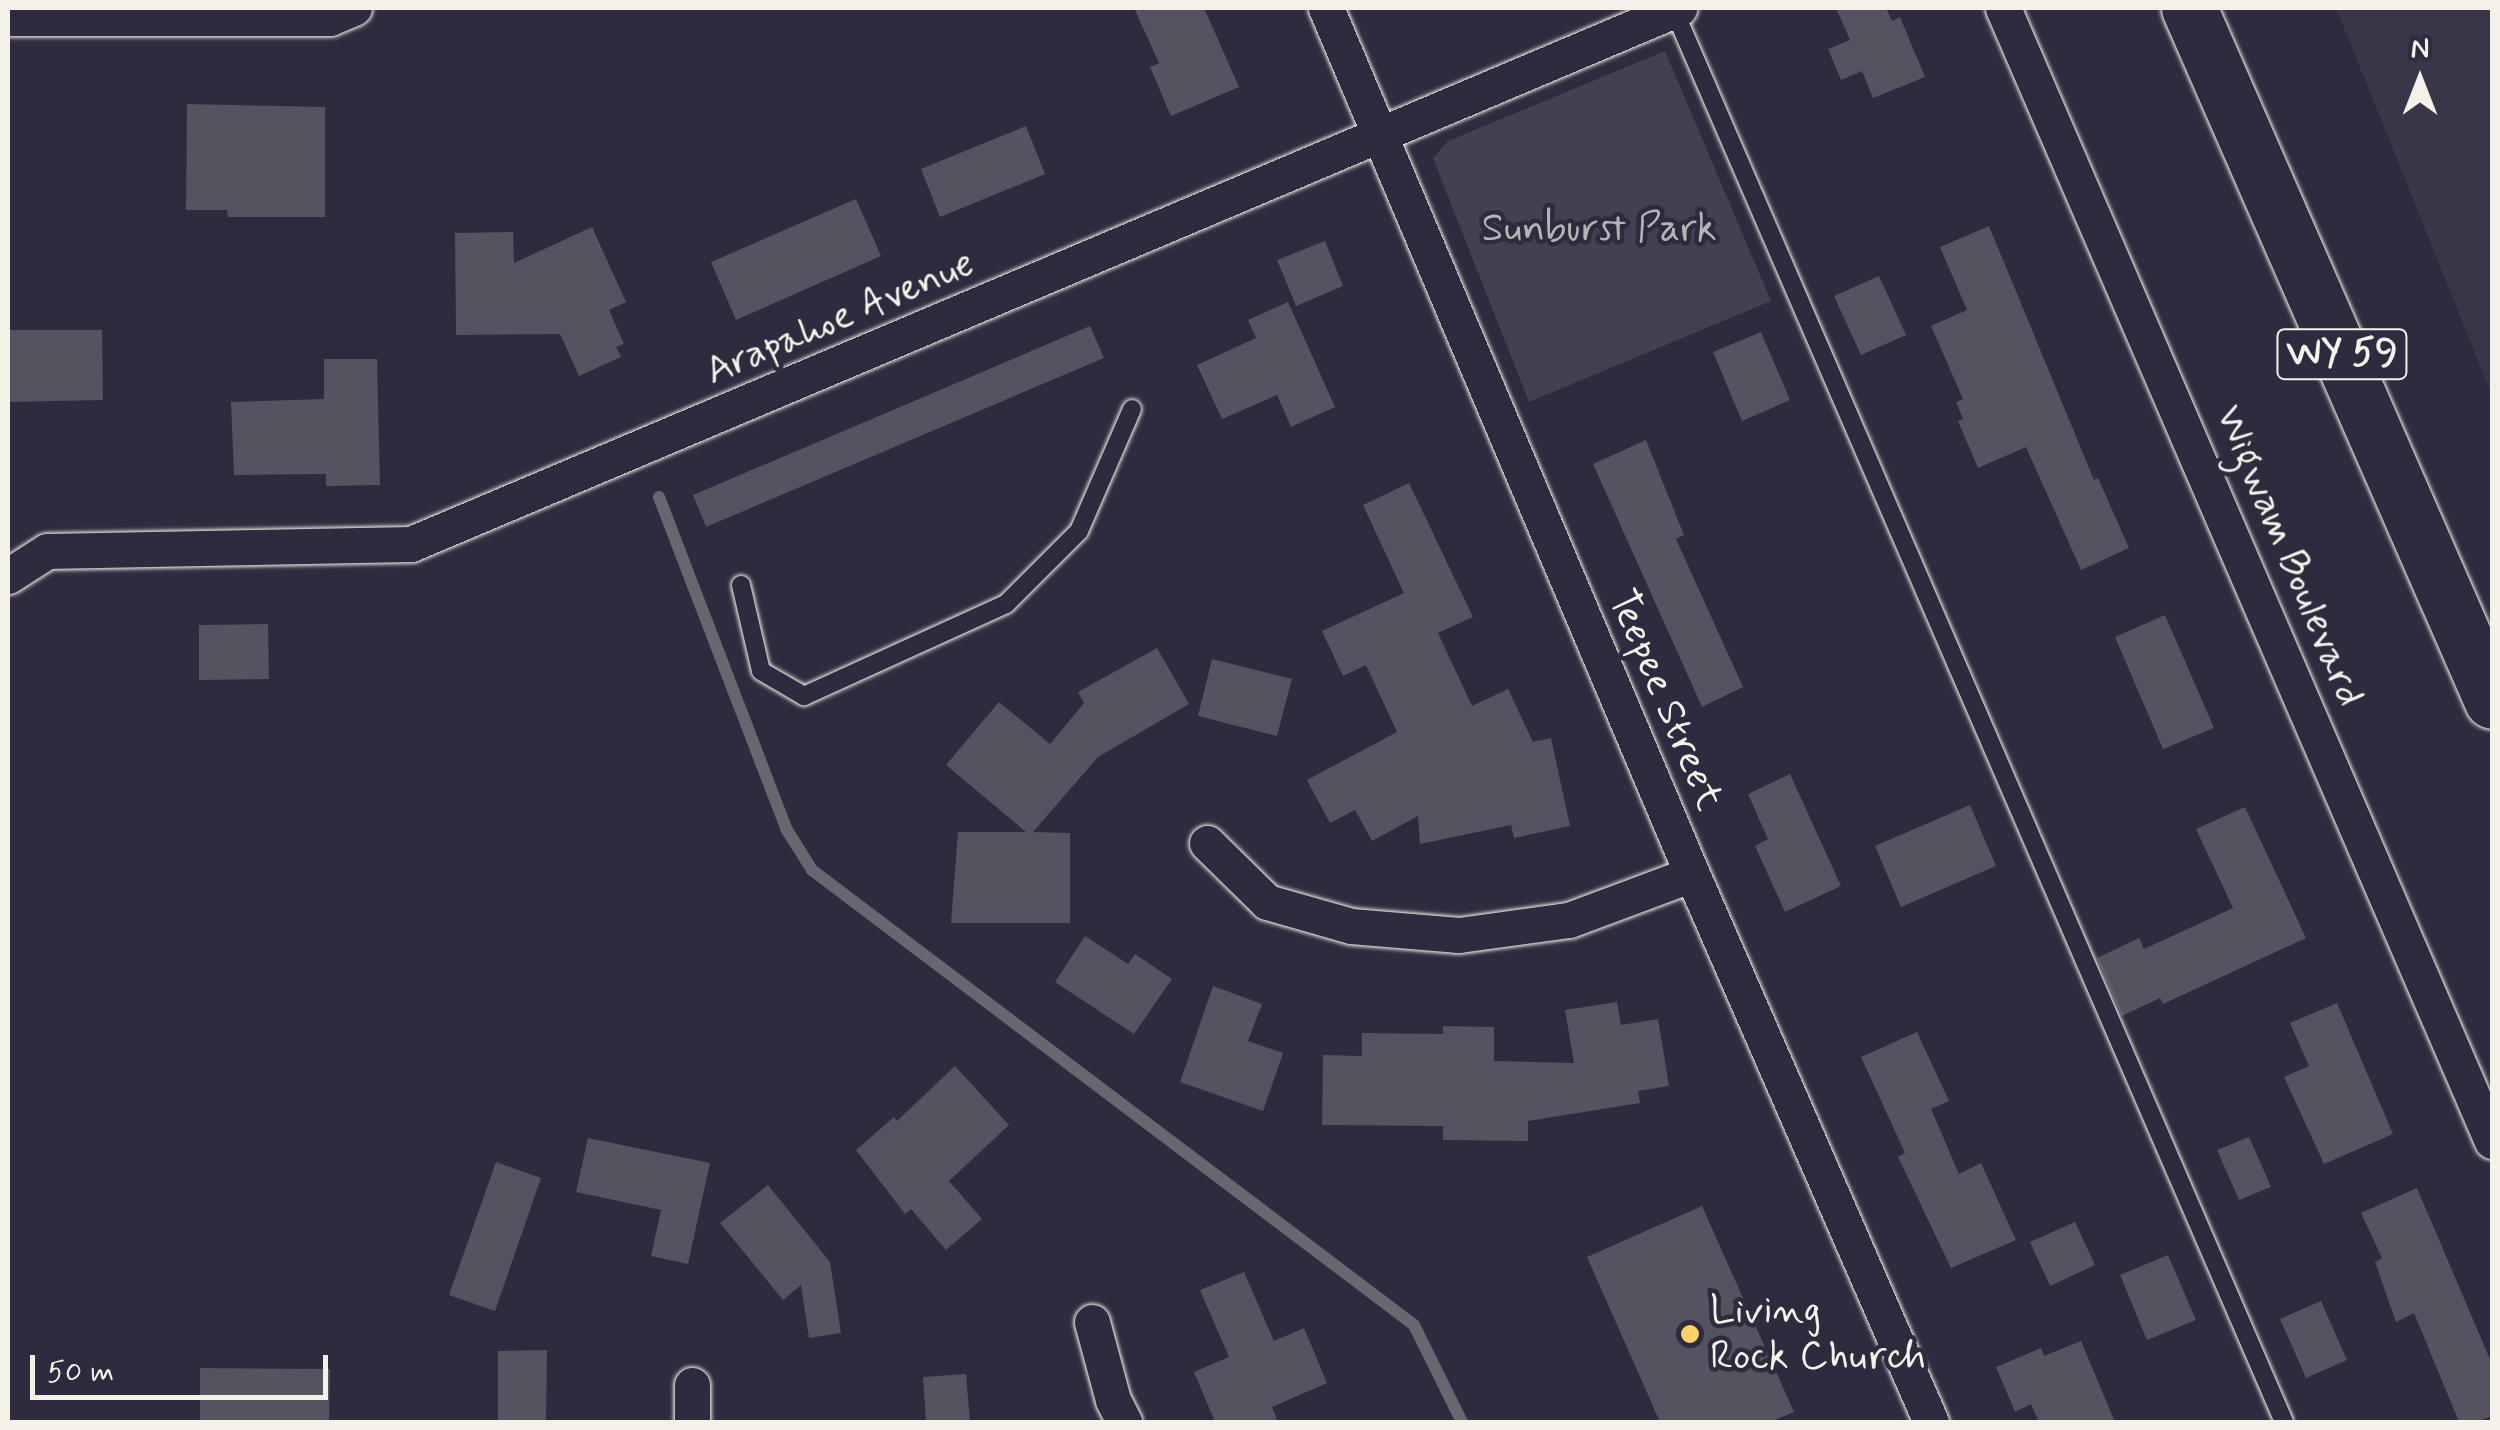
<!DOCTYPE html>
<html>
<head>
<meta charset="utf-8">
<style>
	body { margin:0 }
	#map { position:relative; width:2500px; height:1430px; overflow:hidden; background:#2f2a3d; font-family:Mynerve,sans-serif }
	div>[style] { position:absolute }
	[style*='--x'] { left:calc(var(--x)*1px); top:calc(var(--y)*1px); width:calc(var(--w)*1px); rotate:calc(var(--a)*1deg) }
	.built>* { inset:0; background:#3b3647 }
	.green>* { inset:0; background:#454050 }
	.stream>* { height:12px; margin:-6px; padding:0 6px; transform-origin:6px; border-radius:6px; background:#6a6670 }
	.building>* { inset:0; background:#56525f }
	.roads { filter:drop-shadow(0 0 2px #f4f1e8) drop-shadow(0 0 2px #f4f1e8) }
	.service>* { height:18px; margin:-9px; padding:0 9px; transform-origin:9px; border-radius:9px; background:#2f2a3d }
	.minor>* { height:35px; margin:-17.5px; padding:0 17.5px; transform-origin:17.5px; border-radius:17.5px; background:#2f2a3d }
	.trunk>* { height:55px; margin:-27.5px; padding:0 27.5px; transform-origin:27.5px; border-radius:27.5px; background:#2f2a3d }
	.dots>* { width:28px; height:28px; translate:-50% -50%; box-sizing:border-box; border:5px solid #2f2a3d; border-radius:50% }
	span { translate:-50% -50%; white-space:nowrap; text-align:center; line-height:1.15; -webkit-text-stroke:9px #2f2a3d; paint-order:stroke }
	.shield-label span { padding:2px 8px; background:#2f2a3d; border:2px solid; border-radius:8px; -webkit-text-stroke-width:0 }
	.shield-label { font-size:38px; color:#f4f1e8; font-weight:700 }
	.park-label { font-size:40px; color:#b7b3b3 }
	.street-label { font-size:40px; color:#f4f1e8 }
	.poi-label { font-size:40px; color:#f4f1e8 }
	.left { translate:0 -50%; text-align:left }
	.frame { position:absolute; inset:0; border:10px solid #f4f1e8; pointer-events:none }
	.north { position:absolute; left:2370px; top:30px; width:100px; height:100px; -webkit-text-stroke:8px #2f2a3d; paint-order:stroke; rotate:0deg; font-size:28px; font-weight:700; line-height:40px; text-align:center; color:#f4f1e8 }
	.north::after { content:''; display:block; margin:auto; width:35px; height:45px; background:#f4f1e8; clip-path:polygon(50% 0,100% 100%,50% 72%,0 100%) }
	.scale { position:absolute; left:30px; top:1355px; width:298px; height:45px; box-sizing:border-box; border:5px solid #f4f1e8; border-top:0; padding-left:12px; font-size:30px; line-height:35px; white-space:nowrap; color:#f4f1e8; -webkit-text-stroke:8px #2f2a3d; paint-order:stroke }
</style>
</head>
<body>
<div id="map">
	<div class="built">
		<div style="clip-path:polygon(2336px 8px,2492px 8px,2492px 395px)"></div>
	</div>
	<div class="green">
		<div style="clip-path:polygon(1665px 51px,1771px 301px,1529px 402px,1433px 158px,1448px 141px)"></div>
	</div>
	<div class="stream">
		<div style="--x:659;--y:497;--w:357;--a:69"></div>
		<div style="--x:787;--y:830;--w:47;--a:58"></div>
		<div style="--x:812;--y:870;--w:755;--a:37.08"></div>
		<div style="--x:1414;--y:1325;--w:108;--a:63.7"></div>
	</div>
	<div class="building">
		<div style="clip-path:polygon(1134px 8px,1204px 8px,1239px 87px,1171px 116px,1150px 67px,1159px 63px)"></div>
		<div style="clip-path:polygon(1836px 8px,1886px 8px,1892px 21px,1900px 17px,1925px 77px,1873px 98px,1862px 71px,1841px 80px,1828px 49px,1850px 40px)"></div>
		<div style="clip-path:polygon(187px 104px,325px 107px,325px 217px,228px 217px,227px 210px,186px 210px)"></div>
		<div style="clip-path:polygon(1026px 126px,1045px 174px,940px 217px,921px 169px)"></div>
		<div style="clip-path:polygon(856px 199px,881px 256px,736px 320px,711px 262px)"></div>
		<div style="clip-path:polygon(1989px 226px,2094px 480px,2098px 478px,2129px 548px,2081px 570px,2026px 447px,1978px 468px,1958px 421px,1963px 419px,1956px 402px,1963px 399px,1931px 326px,1967px 310px,1940px 247px)"></div>
		<div style="clip-path:polygon(592px 227px,626px 302px,609px 310px,624px 344px,616px 347px,621px 357px,579px 376px,560px 334px,456px 335px,455px 233px,513px 232px,514px 263px)"></div>
		<div style="clip-path:polygon(1325px 241px,1343px 286px,1296px 306px,1277px 260px)"></div>
		<div style="clip-path:polygon(1879px 276px,1906px 335px,1861px 355px,1834px 296px)"></div>
		<div style="clip-path:polygon(1288px 302px,1335px 407px,1291px 427px,1277px 395px,1222px 419px,1197px 365px,1256px 338px,1248px 320px)"></div>
		<div style="clip-path:polygon(1090px 326px,1104px 358px,706px 527px,693px 495px)"></div>
		<div style="clip-path:polygon(8px 330px,102px 330px,103px 400px,8px 402px)"></div>
		<div style="clip-path:polygon(1761px 332px,1790px 400px,1742px 421px,1713px 352px)"></div>
		<div style="clip-path:polygon(324px 359px,377px 359px,380px 485px,326px 486px,326px 474px,234px 475px,231px 402px,324px 399px)"></div>
		<div style="clip-path:polygon(1646px 440px,1684px 535px,1676px 539px,1743px 687px,1702px 707px,1593px 464px)"></div>
		<div style="clip-path:polygon(1409px 483px,1473px 617px,1438px 633px,1472px 706px,1508px 689px,1533px 742px,1551px 738px,1570px 826px,1514px 838px,1511px 825px,1420px 844px,1418px 816px,1372px 841px,1355px 810px,1330px 823px,1307px 780px,1397px 732px,1366px 665px,1343px 676px,1322px 631px,1404px 593px,1363px 505px)"></div>
		<div style="clip-path:polygon(2165px 615px,2214px 728px,2163px 749px,2115px 637px)"></div>
		<div style="clip-path:polygon(268px 624px,269px 679px,199px 680px,199px 625px)"></div>
		<div style="clip-path:polygon(1157px 648px,1189px 704px,1098px 757px,1033px 832px,1070px 833px,1070px 923px,951px 923px,958px 832px,1026px 832px,946px 765px,999px 702px,1050px 744px,1084px 703px,1078px 692px)"></div>
		<div style="clip-path:polygon(1212px 659px,1292px 679px,1277px 736px,1198px 716px)"></div>
		<div style="clip-path:polygon(1790px 774px,1841px 886px,1785px 912px,1755px 846px,1768px 839px,1748px 794px)"></div>
		<div style="clip-path:polygon(1970px 805px,1996px 866px,1901px 907px,1875px 846px)"></div>
		<div style="clip-path:polygon(2245px 807px,2306px 938px,2163px 1004px,2160px 998px,2122px 1016px,2097px 958px,2139px 938px,2144px 949px,2233px 908px,2196px 829px)"></div>
		<div style="clip-path:polygon(1085px 936px,1128px 964px,1135px 954px,1172px 979px,1134px 1034px,1055px 982px)"></div>
		<div style="clip-path:polygon(1213px 986px,1262px 1004px,1248px 1041px,1283px 1053px,1263px 1111px,1180px 1082px)"></div>
		<div style="clip-path:polygon(1617px 1002px,1621px 1025px,1658px 1019px,1669px 1086px,1638px 1091px,1640px 1103px,1528px 1121px,1528px 1141px,1443px 1140px,1443px 1126px,1322px 1125px,1323px 1055px,1362px 1056px,1362px 1033px,1443px 1034px,1443px 1026px,1494px 1027px,1494px 1061px,1574px 1063px,1565px 1010px)"></div>
		<div style="clip-path:polygon(2337px 1003px,2393px 1134px,2324px 1164px,2284px 1077px,2309px 1066px,2290px 1023px)"></div>
		<div style="clip-path:polygon(1917px 1032px,1949px 1101px,1931px 1109px,1959px 1174px,1981px 1163px,2016px 1240px,1951px 1268px,1898px 1157px,1905px 1153px,1861px 1057px)"></div>
		<div style="clip-path:polygon(955px 1066px,1009px 1125px,949px 1181px,982px 1219px,946px 1250px,911px 1209px,905px 1214px,856px 1150px,894px 1117px,897px 1121px)"></div>
		<div style="clip-path:polygon(2249px 1137px,2271px 1187px,2239px 1200px,2217px 1150px)"></div>
		<div style="clip-path:polygon(588px 1138px,710px 1163px,688px 1264px,651px 1256px,661px 1210px,576px 1192px)"></div>
		<div style="clip-path:polygon(496px 1162px,541px 1178px,495px 1311px,449px 1295px)"></div>
		<div style="clip-path:polygon(768px 1185px,830px 1262px,841px 1333px,809px 1338px,801px 1285px,783px 1300px,720px 1223px)"></div>
		<div style="clip-path:polygon(2417px 1188px,2492px 1364px,2492px 1416px,2476px 1422px,2459px 1422px,2414px 1313px,2396px 1322px,2375px 1262px,2382px 1258px,2361px 1213px)"></div>
		<div style="clip-path:polygon(1702px 1206px,1794px 1412px,1770px 1422px,1660px 1422px,1587px 1257px)"></div>
		<div style="clip-path:polygon(2075px 1222px,2095px 1265px,2050px 1286px,2030px 1242px)"></div>
		<div style="clip-path:polygon(2168px 1255px,2196px 1320px,2147px 1340px,2120px 1275px)"></div>
		<div style="clip-path:polygon(1244px 1272px,1274px 1341px,1304px 1328px,1327px 1383px,1272px 1407px,1278px 1422px,1215px 1422px,1194px 1372px,1229px 1357px,1200px 1290px)"></div>
		<div style="clip-path:polygon(2321px 1301px,2347px 1360px,2306px 1378px,2280px 1319px)"></div>
		<div style="clip-path:polygon(2081px 1341px,2115px 1422px,2039px 1422px,2031px 1404px,2015px 1412px,1996px 1367px,2041px 1348px,2044px 1356px)"></div>
		<div style="clip-path:polygon(547px 1350px,546px 1422px,498px 1422px,498px 1351px)"></div>
		<div style="clip-path:polygon(200px 1368px,330px 1369px,329px 1422px,200px 1422px)"></div>
		<div style="clip-path:polygon(966px 1374px,970px 1422px,926px 1422px,923px 1377px)"></div>
	</div>
	<div class="roads">
		<div class="service">
			<div style="--x:1673;--y:8;--w:1540;--a:66.63"></div>
			<div style="--x:741;--y:585;--w:88;--a:76.9"></div>
			<div style="--x:761;--y:671;--w:50;--a:30.2"></div>
			<div style="--x:804;--y:696;--w:222;--a:-24.5"></div>
			<div style="--x:1006;--y:604;--w:103;--a:-45"></div>
			<div style="--x:1079;--y:531;--w:133;--a:-66.5"></div>
		</div>
		<div class="minor">
			<div style="--x:1326;--y:8;--w:940;--a:67.09"></div>
			<div style="--x:1692;--y:874;--w:598;--a:66.44"></div>
			<div style="--x:2003;--y:8;--w:1234;--a:66.66"></div>
			<div style="--x:8;--y:18;--w:322;--a:0"></div>
			<div style="--x:330;--y:18;--w:26;--a:-23"></div>
			<div style="--x:8;--y:576;--w:46;--a:-32.7"></div>
			<div style="--x:47;--y:551;--w:364;--a:-1.1"></div>
			<div style="--x:411;--y:544;--w:1377;--a:-22.91"></div>
			<div style="--x:1207;--y:843;--w:84;--a:44.5"></div>
			<div style="--x:1267;--y:902;--w:87;--a:15.9"></div>
			<div style="--x:1351;--y:926;--w:108;--a:4.8"></div>
			<div style="--x:1459;--y:935;--w:111;--a:-7.8"></div>
			<div style="--x:1569;--y:920;--w:131;--a:-20.5"></div>
			<div style="--x:1092;--y:1322;--w:81;--a:74.9"></div>
			<div style="--x:1113;--y:1400;--w:25;--a:63"></div>
			<div style="--x:692;--y:1385;--w:37;--a:90"></div>
		</div>
		<div class="trunk">
			<div style="--x:2189;--y:8;--w:756;--a:66.38"></div>
		</div>
	</div>
	<div class="dots">
		<div style="left:1690px;top:1334px;background:#ffd166"></div>
	</div>
	<div class="shield-label">
		<span style="left:2342px;top:354px">WY 59</span>
	</div>
	<div class="park-label">
		<span style="left:1599px;top:229px">Sunburst Park</span>
	</div>
	<div class="street-label">
		<span style="left:840px;top:318px;rotate:-23deg">Arapahoe Avenue</span>
		<span style="left:2289px;top:556px;rotate:67deg">Wigwam Boulevard</span>
		<span style="left:1665px;top:700px;rotate:67deg">Teepee Street</span>
	</div>
	<div class="poi-label">
		<span class="left" style="left:1710px;top:1334px">Living<br>Rock Church</span>
	</div>
	<div class="frame"></div>
	<div class="north">N</div>
	<div class="scale">50 m</div>
</div>
</body>
</html>
